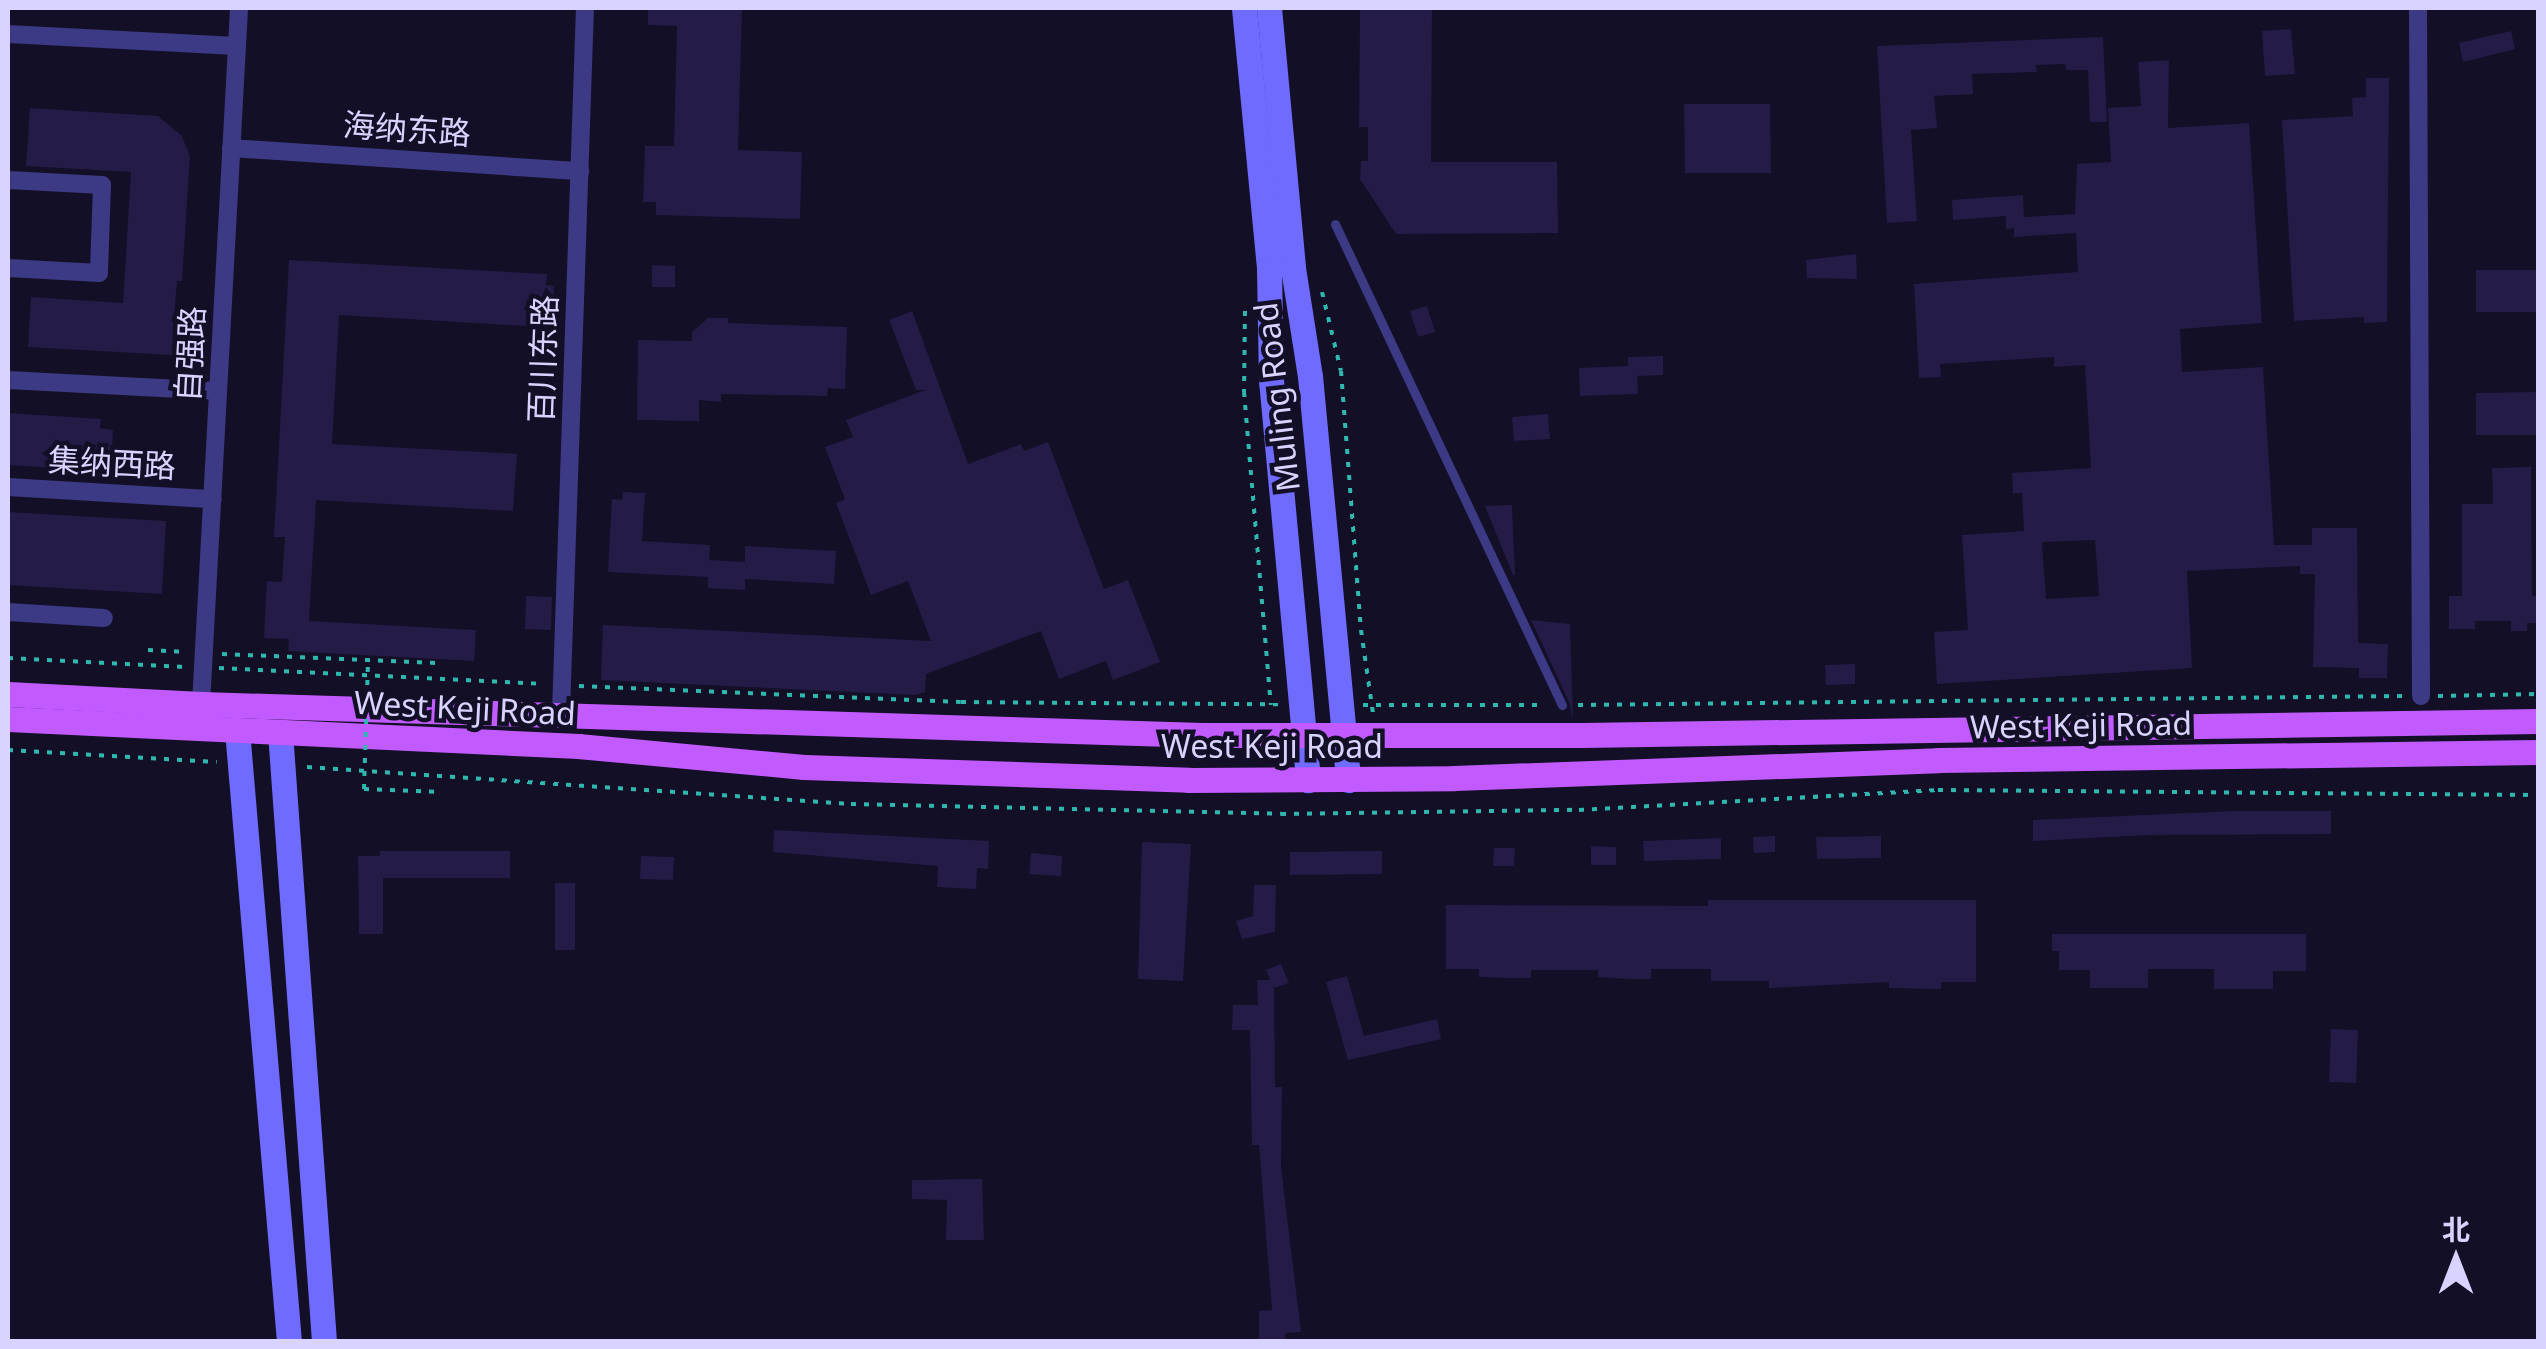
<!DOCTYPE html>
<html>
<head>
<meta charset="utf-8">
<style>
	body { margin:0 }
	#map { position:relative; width:2546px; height:1349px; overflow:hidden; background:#130f26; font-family:"Noto Sans","Noto Sans SC",sans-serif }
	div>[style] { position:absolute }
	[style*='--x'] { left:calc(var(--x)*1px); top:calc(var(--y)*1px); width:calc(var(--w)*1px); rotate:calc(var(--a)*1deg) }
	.building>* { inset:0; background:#241b47 }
	.path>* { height:4px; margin-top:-2px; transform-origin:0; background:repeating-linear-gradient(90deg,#2fb8b0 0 5px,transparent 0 13px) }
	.lane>* { height:9px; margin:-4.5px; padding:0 4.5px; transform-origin:4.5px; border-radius:4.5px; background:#3d3a85 }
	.street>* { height:18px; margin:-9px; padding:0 9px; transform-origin:9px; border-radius:9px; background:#3d3a85 }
	.secondary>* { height:25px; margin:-12.5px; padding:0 12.5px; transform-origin:12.5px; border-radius:12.5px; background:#6f6bff }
	.primary>* { height:25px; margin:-12.5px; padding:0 12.5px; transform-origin:12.5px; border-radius:12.5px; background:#c25bff }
	.path-bridge>* { height:4px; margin-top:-2px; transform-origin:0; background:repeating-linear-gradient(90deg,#2fb8b0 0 5px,transparent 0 13px) }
	span { translate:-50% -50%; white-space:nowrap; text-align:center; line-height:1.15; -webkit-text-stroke:9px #130f26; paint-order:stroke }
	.street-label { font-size:32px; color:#d9d4ff }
	.frame { position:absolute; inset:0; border:10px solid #d9d4ff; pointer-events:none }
	.north { position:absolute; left:2406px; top:1209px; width:100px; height:100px; -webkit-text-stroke:8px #130f26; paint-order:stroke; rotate:0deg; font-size:28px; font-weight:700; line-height:40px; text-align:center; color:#d9d4ff }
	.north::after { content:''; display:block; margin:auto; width:35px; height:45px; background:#d9d4ff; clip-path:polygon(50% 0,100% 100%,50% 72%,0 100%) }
</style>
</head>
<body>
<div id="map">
	<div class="building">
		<div style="clip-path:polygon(648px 8px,742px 8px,738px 150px,802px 152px,800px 219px,656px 215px,656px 202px,643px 202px,645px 146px,674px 146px,677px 26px,648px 25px)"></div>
		<div style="clip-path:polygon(1360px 8px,1432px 8px,1431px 162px,1557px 162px,1558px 233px,1396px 234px,1360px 179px,1361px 161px,1368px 161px,1368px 127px,1359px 127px)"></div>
		<div style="clip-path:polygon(2291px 29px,2295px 74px,2265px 76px,2262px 31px)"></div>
		<div style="clip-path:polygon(2511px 31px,2515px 49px,2463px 62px,2459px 43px)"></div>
		<div style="clip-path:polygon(2103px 37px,2107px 122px,2090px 122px,2088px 70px,2066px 70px,2065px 64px,2036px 65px,2037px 72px,1972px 74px,1973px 94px,1934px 96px,1937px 128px,1911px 130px,1917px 221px,1887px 223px,1877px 46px)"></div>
		<div style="clip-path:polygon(evenodd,2169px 60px,2168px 128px,2249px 123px,2262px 323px,2180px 329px,2182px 372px,2263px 367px,2274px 545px,2312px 545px,2312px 528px,2357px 528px,2358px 643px,2388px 644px,2387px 678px,2359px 678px,2359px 668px,2313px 667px,2315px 574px,2300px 574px,2300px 566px,2187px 571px,2192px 668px,1937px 684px,1934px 632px,1968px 630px,1962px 535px,2024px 531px,2022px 493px,2013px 493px,2012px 473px,2091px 468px,2085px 365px,2054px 367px,2054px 357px,1940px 364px,1941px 377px,1919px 378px,1914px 284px,2078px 272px,2076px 233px,2014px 237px,2014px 228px,2006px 229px,2006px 216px,1953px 220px,1952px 200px,2023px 195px,2024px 217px,2075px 214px,2077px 164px,2111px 162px,2108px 108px,2141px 106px,2138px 62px,2169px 60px,2095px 540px,2099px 596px,2046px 599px,2042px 542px,2095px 540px)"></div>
		<div style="clip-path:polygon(2366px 78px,2389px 78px,2387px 322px,2364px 323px,2364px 317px,2294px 321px,2282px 120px,2353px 116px,2352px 98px,2366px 97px)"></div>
		<div style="clip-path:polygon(1684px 104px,1770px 104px,1771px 173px,1685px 173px)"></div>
		<div style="clip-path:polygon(30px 108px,158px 116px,182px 136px,190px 157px,182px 281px,177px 281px,174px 321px,186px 322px,185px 344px,173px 343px,172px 355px,28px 347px,31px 297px,123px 303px,131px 172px,26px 166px)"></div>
		<div style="clip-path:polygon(1856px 254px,1857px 279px,1807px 278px,1806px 260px)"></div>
		<div style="clip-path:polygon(289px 260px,547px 274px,546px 285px,554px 286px,553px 311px,545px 310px,544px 327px,339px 315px,332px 444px,517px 454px,513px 511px,316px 500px,309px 621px,476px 630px,474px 661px,288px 651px,289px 639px,264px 638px,267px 581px,282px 582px,285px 537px,274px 537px)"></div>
		<div style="clip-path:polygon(652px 265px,675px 266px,675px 287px,652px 287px)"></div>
		<div style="clip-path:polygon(2476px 270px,2538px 270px,2538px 312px,2476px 312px)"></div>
		<div style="clip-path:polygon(1427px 306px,1435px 332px,1418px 337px,1410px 311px)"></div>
		<div style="clip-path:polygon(912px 311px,968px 464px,1021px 444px,1024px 451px,1048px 442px,1104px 589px,1128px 580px,1160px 662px,1113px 680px,1106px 661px,1059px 679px,1041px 631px,926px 674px,925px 692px,915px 695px,601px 680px,603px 625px,931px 641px,908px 581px,871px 595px,836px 503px,845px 499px,825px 447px,853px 437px,846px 420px,925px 390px,916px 390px,889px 320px)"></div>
		<div style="clip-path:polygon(708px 318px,728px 318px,728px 323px,847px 327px,845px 389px,828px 388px,827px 396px,721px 394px,721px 402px,699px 400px,699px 421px,637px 420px,638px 340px,692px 341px,692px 332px)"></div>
		<div style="clip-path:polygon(1663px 356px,1663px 375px,1637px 376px,1638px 394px,1580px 396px,1579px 368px,1628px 366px,1628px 357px)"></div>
		<div style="clip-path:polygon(2538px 392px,2538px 435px,2476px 435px,2476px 393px)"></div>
		<div style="clip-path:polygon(8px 413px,101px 419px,100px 428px,113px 430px,112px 451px,99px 450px,98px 471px,8px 465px)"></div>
		<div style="clip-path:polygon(1548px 414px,1550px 439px,1514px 441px,1512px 417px)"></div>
		<div style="clip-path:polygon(2531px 467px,2532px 596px,2538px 596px,2538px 623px,2527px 623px,2527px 631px,2511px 631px,2511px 621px,2475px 621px,2475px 629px,2449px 629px,2449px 596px,2462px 596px,2462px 504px,2493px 504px,2492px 468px)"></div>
		<div style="clip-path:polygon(623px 492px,645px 493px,642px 541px,710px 545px,709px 560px,745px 562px,745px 546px,836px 551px,834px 584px,745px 579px,745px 590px,708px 588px,708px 577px,608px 572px,612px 499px,622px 500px)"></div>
		<div style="clip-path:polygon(1512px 505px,1515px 575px,1513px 575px,1485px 506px)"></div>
		<div style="clip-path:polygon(8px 512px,166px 521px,162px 594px,8px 585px)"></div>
		<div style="clip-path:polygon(526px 596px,552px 597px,551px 630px,525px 629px)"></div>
		<div style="clip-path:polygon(1531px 620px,1570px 624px,1573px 719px,1569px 702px)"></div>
		<div style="clip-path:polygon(1855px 664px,1855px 684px,1826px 685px,1825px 665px)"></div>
		<div style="clip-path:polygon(2235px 811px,2331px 811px,2331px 834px,2149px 835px,2033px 841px,2033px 820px)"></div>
		<div style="clip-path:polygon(774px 830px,989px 841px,988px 869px,977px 868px,976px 889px,937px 887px,938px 866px,773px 852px)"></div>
		<div style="clip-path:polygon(1775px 836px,1775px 852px,1754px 853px,1753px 837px)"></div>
		<div style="clip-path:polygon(1881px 836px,1881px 858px,1817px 859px,1816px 837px)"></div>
		<div style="clip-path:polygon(1721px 838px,1721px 859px,1644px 861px,1643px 841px)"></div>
		<div style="clip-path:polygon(1142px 842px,1191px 844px,1183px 981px,1138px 979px)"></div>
		<div style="clip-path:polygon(1591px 846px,1616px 847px,1616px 865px,1591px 865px)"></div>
		<div style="clip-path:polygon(1494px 848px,1515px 848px,1514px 866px,1493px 866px)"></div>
		<div style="clip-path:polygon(380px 851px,510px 851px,510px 878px,383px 878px,383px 934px,359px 934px,358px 856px,380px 856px)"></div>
		<div style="clip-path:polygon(1382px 851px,1382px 874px,1290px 875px,1290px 852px)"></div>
		<div style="clip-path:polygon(1031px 853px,1062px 856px,1061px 876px,1029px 874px)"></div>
		<div style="clip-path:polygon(641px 856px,674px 857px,673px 880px,640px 879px)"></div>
		<div style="clip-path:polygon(555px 883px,575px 883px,575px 950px,555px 950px)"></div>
		<div style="clip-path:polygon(1254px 885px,1276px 885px,1275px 932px,1242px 939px,1236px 921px,1253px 916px)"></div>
		<div style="clip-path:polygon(1708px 900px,1976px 900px,1976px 982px,1941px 982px,1941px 989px,1889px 988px,1889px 982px,1769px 988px,1769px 981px,1711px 981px,1711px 969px,1651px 969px,1651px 979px,1629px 979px,1598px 977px,1598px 970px,1531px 970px,1531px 978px,1509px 978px,1479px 977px,1479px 969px,1446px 969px,1446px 905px,1708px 906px)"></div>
		<div style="clip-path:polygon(2052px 934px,2306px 934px,2306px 971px,2273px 971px,2273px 989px,2214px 989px,2214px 969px,2148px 969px,2148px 988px,2090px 988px,2090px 970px,2059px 970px,2059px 951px,2052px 951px)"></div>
		<div style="clip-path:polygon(1281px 964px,1289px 983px,1274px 988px,1275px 1087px,1282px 1087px,1281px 1167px,1301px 1332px,1285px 1333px,1285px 1342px,1259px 1342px,1259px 1311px,1272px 1310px,1259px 1145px,1252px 1145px,1250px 1030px,1232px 1030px,1233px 1005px,1258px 1005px,1257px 980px,1270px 980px,1266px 970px)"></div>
		<div style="clip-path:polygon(1347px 976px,1364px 1036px,1437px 1019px,1441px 1039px,1348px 1060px,1326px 982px)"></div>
		<div style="clip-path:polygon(2331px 1029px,2358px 1030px,2356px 1083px,2329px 1082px)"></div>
		<div style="clip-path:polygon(982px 1179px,984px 1240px,946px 1240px,947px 1200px,912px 1199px,912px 1180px)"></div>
	</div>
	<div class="path">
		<div style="--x:1322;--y:292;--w:81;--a:76.5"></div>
		<div style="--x:1341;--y:371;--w:260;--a:85.6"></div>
		<div style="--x:1361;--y:630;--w:84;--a:81.8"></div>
		<div style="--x:1245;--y:311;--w:81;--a:90.7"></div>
		<div style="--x:1244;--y:392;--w:314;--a:85.1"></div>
		<div style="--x:148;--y:650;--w:39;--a:3"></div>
		<div style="--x:222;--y:654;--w:215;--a:2.4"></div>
		<div style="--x:8;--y:658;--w:177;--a:2.9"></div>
		<div style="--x:219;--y:668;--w:325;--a:2.8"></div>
		<div style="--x:579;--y:686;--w:382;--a:2.4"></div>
		<div style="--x:961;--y:702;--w:318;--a:0.4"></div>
		<div style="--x:2438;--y:696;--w:100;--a:-1.1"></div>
		<div style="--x:1363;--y:705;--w:181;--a:0"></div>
		<div style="--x:1578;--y:705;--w:826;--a:-0.62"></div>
		<div style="--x:8;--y:750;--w:209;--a:3.3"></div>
		<div style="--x:307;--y:767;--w:545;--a:3.89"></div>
		<div style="--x:851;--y:804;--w:430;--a:1.3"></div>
		<div style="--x:1281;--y:814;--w:298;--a:-0.8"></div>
		<div style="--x:1579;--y:810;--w:360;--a:-3.2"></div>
		<div style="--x:1938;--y:790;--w:600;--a:0.48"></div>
		<div style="--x:364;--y:789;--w:78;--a:2.2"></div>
	</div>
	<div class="lane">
		<div style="--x:1335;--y:224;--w:532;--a:64.74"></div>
	</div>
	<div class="street">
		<div style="--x:2418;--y:8;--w:688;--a:89.75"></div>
		<div style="--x:8;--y:34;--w:229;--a:3"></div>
		<div style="--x:231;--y:148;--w:350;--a:3.8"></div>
		<div style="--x:8;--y:180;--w:94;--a:3"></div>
		<div style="--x:102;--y:185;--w:88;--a:92"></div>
		<div style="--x:99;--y:273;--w:91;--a:-176.9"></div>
		<div style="--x:8;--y:380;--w:210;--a:3"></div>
		<div style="--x:8;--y:487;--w:205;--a:3.4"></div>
		<div style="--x:8;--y:612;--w:96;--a:3.6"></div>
		<div style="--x:201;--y:704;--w:697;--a:-86.87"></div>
		<div style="--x:561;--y:712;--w:704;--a:-88.05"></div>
	</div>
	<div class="secondary">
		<div style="--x:1244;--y:8;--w:261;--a:84.5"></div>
		<div style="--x:1269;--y:268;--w:112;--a:89"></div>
		<div style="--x:1271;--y:380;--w:402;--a:84.7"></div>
		<div style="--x:1269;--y:8;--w:261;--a:84.7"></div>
		<div style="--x:1293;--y:268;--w:109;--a:81.1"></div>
		<div style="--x:1310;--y:376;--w:406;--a:84.6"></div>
		<div style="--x:237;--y:730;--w:614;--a:85.14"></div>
		<div style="--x:280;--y:732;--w:612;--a:85.87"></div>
	</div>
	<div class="primary">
		<div style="--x:8;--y:694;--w:193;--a:3"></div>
		<div style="--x:201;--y:704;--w:1002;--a:1.77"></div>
		<div style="--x:1203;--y:735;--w:379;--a:0"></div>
		<div style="--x:1582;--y:735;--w:956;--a:-0.84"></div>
		<div style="--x:8;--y:719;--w:571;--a:2.71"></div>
		<div style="--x:578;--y:746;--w:227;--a:5.3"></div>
		<div style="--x:804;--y:767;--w:385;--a:1.9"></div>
		<div style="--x:1189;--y:780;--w:265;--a:-0.4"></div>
		<div style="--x:1454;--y:778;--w:484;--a:-2.1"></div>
		<div style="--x:1938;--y:760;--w:600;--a:-0.76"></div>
	</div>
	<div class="path-bridge">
		<div style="--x:364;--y:789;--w:129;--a:-88.2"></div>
	</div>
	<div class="street-label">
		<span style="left:407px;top:129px;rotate:4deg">海纳东路</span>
		<span style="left:190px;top:354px;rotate:-87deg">自强路</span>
		<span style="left:543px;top:359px;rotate:-88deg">百川东路</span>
		<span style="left:1277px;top:397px;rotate:-97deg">Muling Road</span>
		<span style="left:112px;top:463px;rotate:3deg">集纳西路</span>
		<span style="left:465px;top:708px;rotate:3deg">West Keji Road</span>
		<span style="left:2081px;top:725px;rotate:-1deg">West Keji Road</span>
		<span style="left:1272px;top:746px">West Keji Road</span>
	</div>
	<div class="frame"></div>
	<div class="north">北</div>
</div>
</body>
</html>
